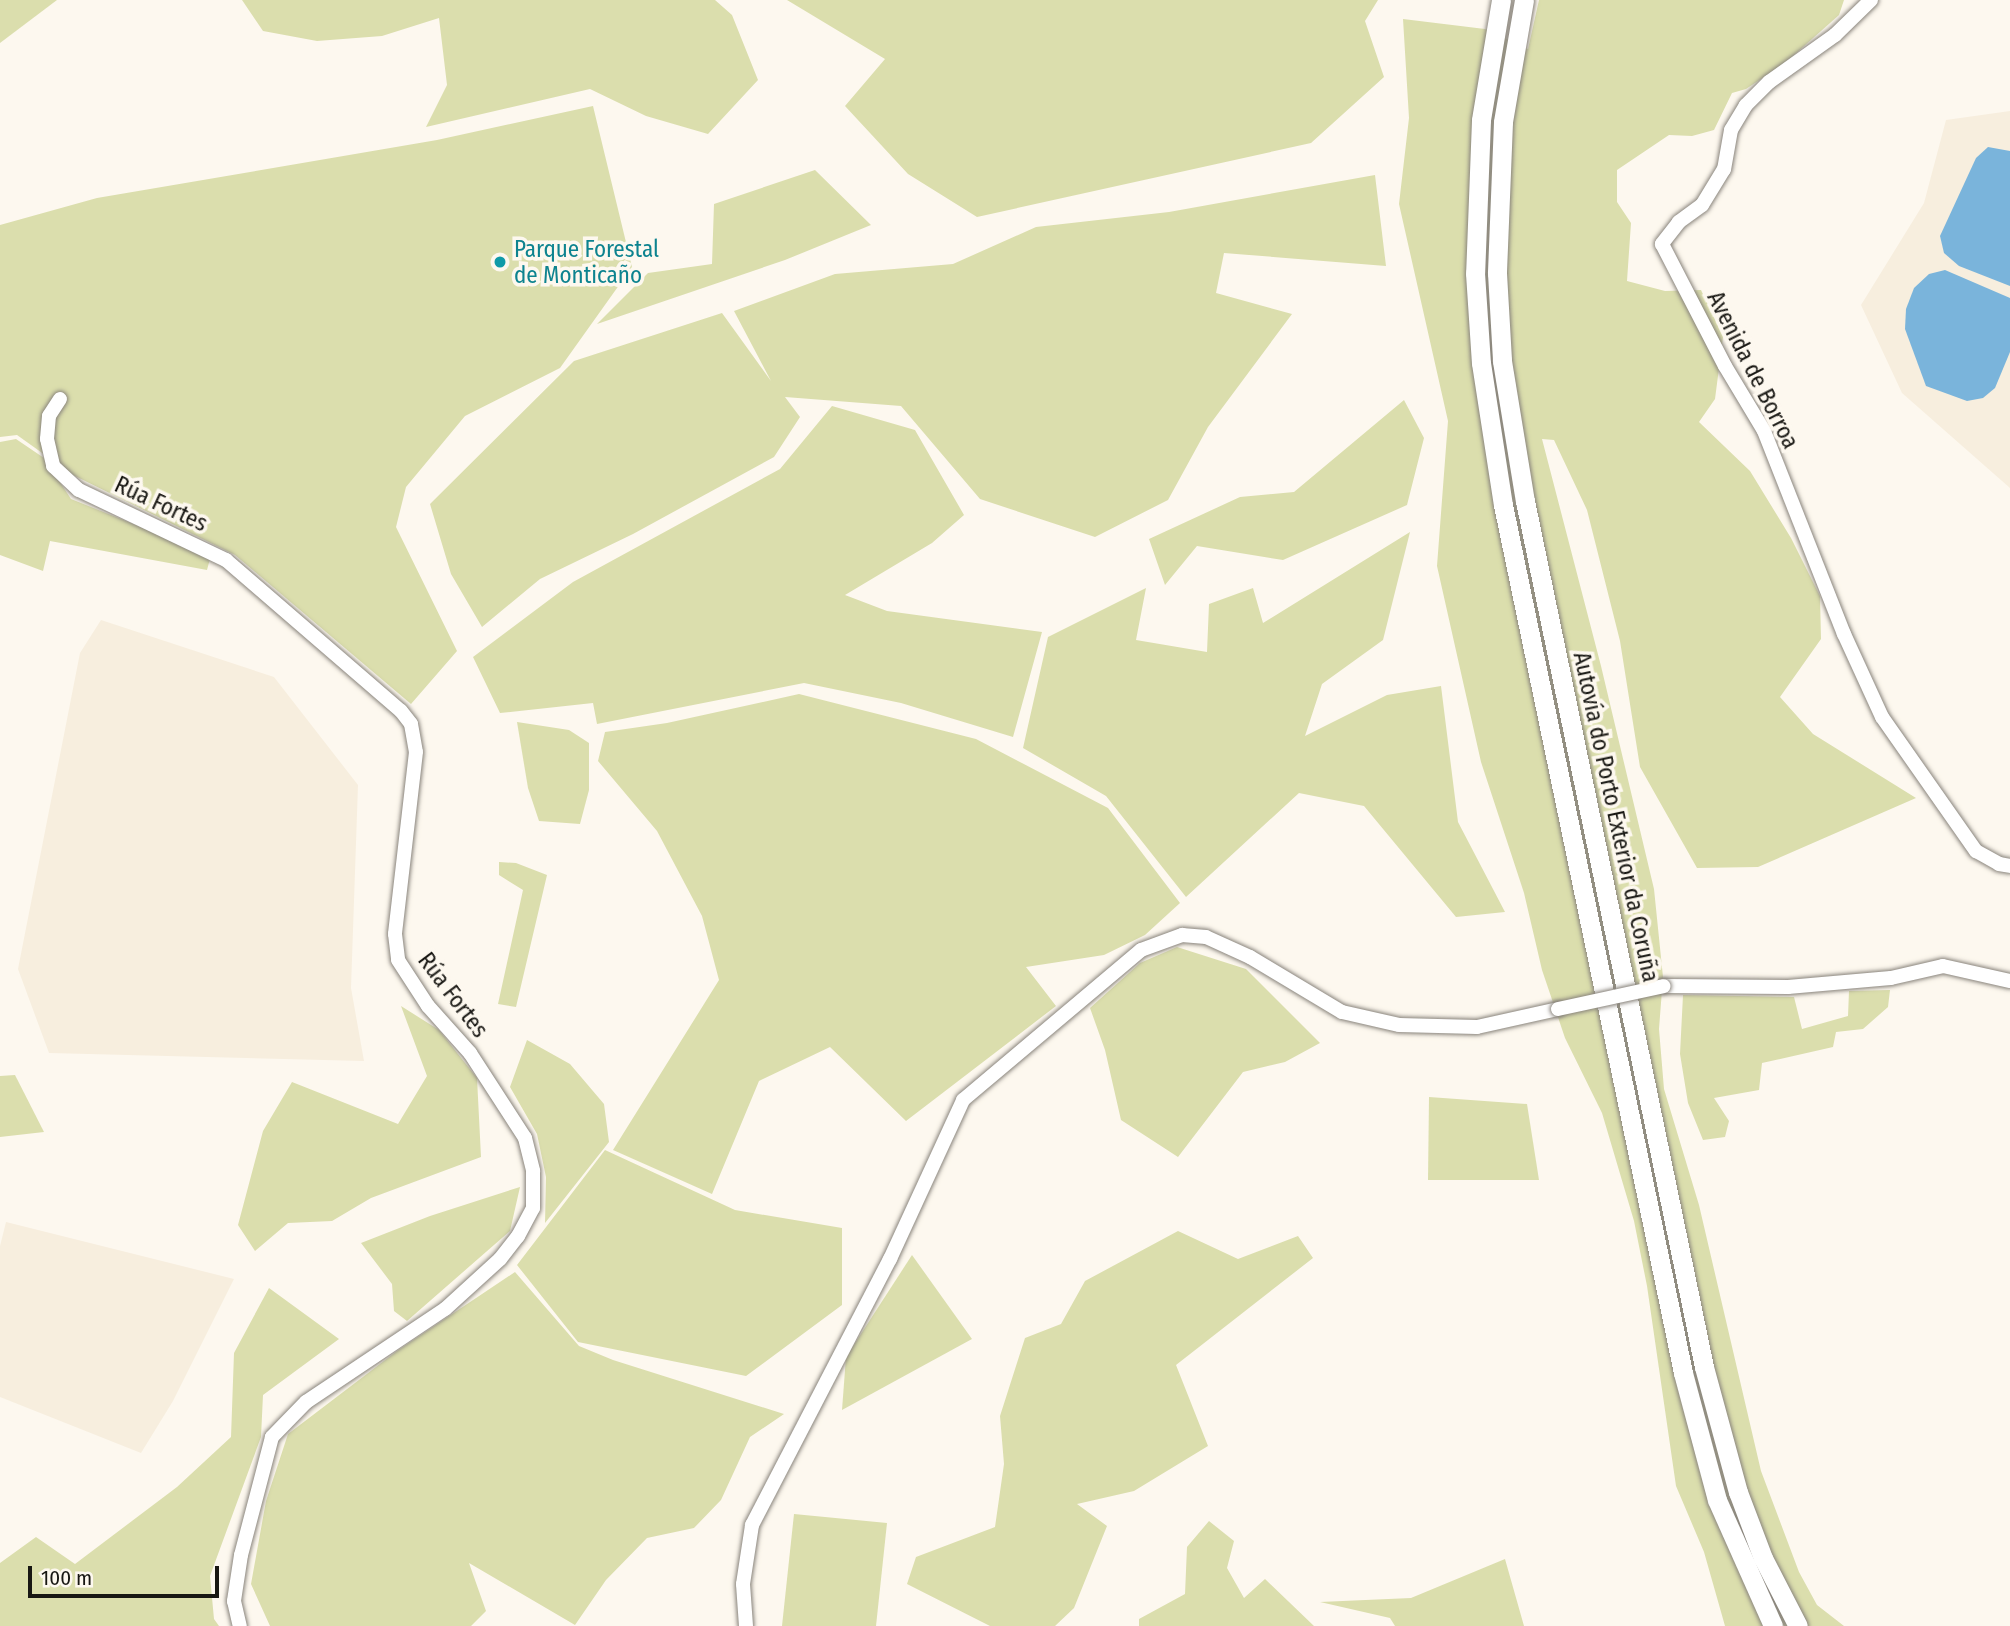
<!DOCTYPE html>
<html>
<head>
<meta charset="utf-8">
<style>
	body { margin:0 }
	#map { position:relative; width:2010px; height:1626px; overflow:hidden; background:#fdf8ef; font-family:"Fira Sans Condensed",sans-serif }
	div>[style] { position:absolute }
	[style*='--x'] { left:calc(var(--x)*1px); top:calc(var(--y)*1px); width:calc(var(--w)*1px); rotate:calc(var(--a)*1deg) }
	.built>* { inset:0; background:#f7eede }
	.green>* { inset:0; background:#dbdead }
	.water>* { inset:0; background:#7ab4db }
	.roads { filter:drop-shadow(0 0 2px #89847c) drop-shadow(0 0 2px #89847c) }
	.minor>* { height:14px; margin:-7px; padding:0 7px; transform-origin:7px; border-radius:7px; background:#fff }
	.highway>* { height:19px; margin:-9.5px; padding:0 9.5px; transform-origin:9.5px; border-radius:9.5px; background:#fff }
	.bridges { filter:drop-shadow(0 0 2px #89847c) drop-shadow(0 0 2px #89847c) }
	.minor-bridge>* { height:14px; margin:-7px; padding:0 7px; transform-origin:7px; border-radius:7px; background:#fff }
	.dots>* { width:19px; height:19px; translate:-50% -50%; box-sizing:border-box; border:4px solid #fdf8ef; border-radius:50% }
	span { translate:-50% -50%; white-space:nowrap; text-align:center; line-height:1.15; -webkit-text-stroke:7px #fdf8ef; paint-order:stroke }
	.culture-label { font-size:23px; color:#0d838f }
	.left { translate:0 -50%; text-align:left }
	.street-label { font-size:23px; color:#181713 }
	.scale { position:absolute; left:28px; top:1566px; width:191px; height:32px; box-sizing:border-box; border:4px solid #181713; border-top:0; padding-left:9px; font-size:21px; line-height:24px; white-space:nowrap; color:#181713; -webkit-text-stroke:5px #fdf8ef; paint-order:stroke }
</style>
</head>
<body>
<div id="map">
	<div class="built">
		<div style="clip-path:polygon(2010px 111px,2010px 488px,1902px 393px,1861px 305px,1924px 203px,1946px 120px)"></div>
		<div style="clip-path:polygon(101px 620px,274px 677px,358px 785px,351px 988px,364px 1061px,49px 1053px,18px 969px,80px 653px)"></div>
		<div style="clip-path:polygon(6px 1222px,234px 1279px,173px 1401px,141px 1453px,0 1397px,0 1246px)"></div>
	</div>
	<div class="green">
		<div style="clip-path:polygon(0 0,57px 0,0 43px)"></div>
		<div style="clip-path:polygon(242px 0,715px 0,732px 15px,758px 80px,708px 134px,646px 116px,590px 89px,426px 127px,447px 85px,439px 18px,382px 36px,317px 41px,263px 31px)"></div>
		<div style="clip-path:polygon(787px 0,1378px 0,1365px 21px,1384px 77px,1311px 143px,977px 217px,908px 174px,845px 106px,885px 59px)"></div>
		<div style="clip-path:polygon(1539px 0,1844px 0,1839px 15px,1785px 63px,1746px 89px,1732px 93px,1714px 130px,1692px 136px,1669px 135px,1617px 170px,1617px 202px,1631px 223px,1627px 281px,1665px 291px,1701px 290px,1723px 337px,1715px 399px,1699px 422px,1750px 471px,1791px 538px,1820px 596px,1821px 639px,1780px 697px,1813px 734px,1916px 798px,1758px 867px,1697px 868px,1640px 767px,1620px 641px,1587px 510px,1554px 440px,1542px 439px,1601px 666px,1654px 889px,1663px 977px,1659px 1029px,1664px 1089px,1699px 1205px,1761px 1471px,1799px 1572px,1817px 1605px,1844px 1626px,1725px 1626px,1704px 1552px,1676px 1486px,1647px 1286px,1634px 1221px,1602px 1113px,1565px 1038px,1542px 970px,1524px 893px,1481px 762px,1437px 566px,1448px 421px,1399px 204px,1409px 118px,1403px 19px,1485px 29px,1528px 49px)"></div>
		<div style="clip-path:polygon(593px 106px,632px 267px,560px 368px,465px 416px,406px 487px,396px 527px,457px 651px,411px 704px,235px 555px,73px 475px,17px 435px,0 437px,0 225px,97px 198px,437px 140px)"></div>
		<div style="clip-path:polygon(815px 170px,871px 225px,785px 260px,597px 324px,648px 273px,712px 264px,714px 204px)"></div>
		<div style="clip-path:polygon(1375px 175px,1386px 266px,1224px 253px,1216px 293px,1292px 314px,1208px 427px,1168px 500px,1095px 537px,980px 499px,901px 406px,785px 397px,800px 417px,774px 457px,633px 534px,540px 579px,482px 627px,451px 574px,430px 504px,574px 361px,722px 313px,771px 381px,734px 311px,835px 274px,953px 264px,1036px 227px,1169px 212px)"></div>
		<div style="clip-path:polygon(1404px 400px,1424px 438px,1407px 505px,1283px 560px,1197px 546px,1165px 585px,1149px 539px,1240px 497px,1294px 492px)"></div>
		<div style="clip-path:polygon(832px 406px,915px 430px,964px 515px,932px 543px,845px 595px,887px 611px,1042px 632px,1013px 737px,901px 703px,804px 683px,597px 724px,593px 703px,500px 713px,473px 657px,573px 582px,780px 469px)"></div>
		<div style="clip-path:polygon(16px 439px,44px 458px,71px 499px,211px 555px,207px 570px,50px 541px,43px 571px,0 555px,0 442px)"></div>
		<div style="clip-path:polygon(1410px 532px,1383px 640px,1322px 684px,1305px 736px,1387px 695px,1441px 686px,1458px 822px,1505px 912px,1456px 917px,1364px 806px,1299px 793px,1186px 897px,1106px 796px,1023px 748px,1048px 637px,1146px 588px,1136px 640px,1207px 652px,1209px 604px,1253px 588px,1263px 623px)"></div>
		<div style="clip-path:polygon(799px 694px,976px 739px,1108px 808px,1180px 903px,1145px 935px,1104px 955px,1026px 967px,1056px 1006px,906px 1121px,830px 1047px,759px 1081px,712px 1194px,613px 1150px,719px 980px,702px 916px,657px 831px,598px 761px,605px 732px,667px 723px)"></div>
		<div style="clip-path:polygon(517px 722px,569px 730px,589px 743px,589px 790px,580px 824px,539px 821px,528px 788px)"></div>
		<div style="clip-path:polygon(499px 862px,516px 863px,547px 875px,516px 1007px,498px 1004px,523px 890px,499px 875px)"></div>
		<div style="clip-path:polygon(1177px 947px,1246px 969px,1320px 1043px,1285px 1062px,1243px 1072px,1178px 1157px,1121px 1120px,1105px 1050px,1090px 1008px,1140px 963px)"></div>
		<div style="clip-path:polygon(1890px 990px,1888px 1007px,1863px 1029px,1836px 1032px,1833px 1047px,1762px 1063px,1759px 1090px,1714px 1098px,1729px 1121px,1725px 1137px,1703px 1140px,1688px 1103px,1680px 1054px,1683px 995px,1794px 997px,1802px 1029px,1848px 1016px,1849px 991px)"></div>
		<div style="clip-path:polygon(401px 1006px,439px 1030px,477px 1078px,481px 1157px,371px 1198px,332px 1221px,288px 1223px,255px 1251px,238px 1225px,263px 1131px,292px 1082px,398px 1124px,427px 1076px)"></div>
		<div style="clip-path:polygon(527px 1040px,570px 1064px,604px 1104px,609px 1142px,545px 1223px,546px 1177px,537px 1134px,510px 1087px)"></div>
		<div style="clip-path:polygon(15px 1075px,44px 1132px,0 1137px,0 1076px)"></div>
		<div style="clip-path:polygon(1429px 1097px,1527px 1104px,1539px 1180px,1428px 1180px)"></div>
		<div style="clip-path:polygon(605px 1150px,735px 1210px,842px 1228px,842px 1305px,746px 1376px,578px 1342px,517px 1265px)"></div>
		<div style="clip-path:polygon(520px 1187px,510px 1231px,407px 1321px,394px 1311px,392px 1284px,361px 1243px,430px 1216px)"></div>
		<div style="clip-path:polygon(1178px 1231px,1238px 1259px,1298px 1236px,1313px 1258px,1176px 1365px,1208px 1446px,1134px 1491px,1077px 1504px,1107px 1526px,1074px 1608px,1055px 1626px,990px 1626px,907px 1584px,916px 1557px,995px 1527px,1004px 1464px,1000px 1416px,1025px 1338px,1061px 1324px,1085px 1281px)"></div>
		<div style="clip-path:polygon(912px 1255px,972px 1339px,842px 1410px,846px 1357px)"></div>
		<div style="clip-path:polygon(515px 1272px,579px 1346px,613px 1360px,784px 1414px,750px 1437px,721px 1500px,694px 1528px,647px 1538px,606px 1580px,575px 1625px,469px 1563px,486px 1611px,471px 1626px,270px 1626px,251px 1584px,266px 1501px,288px 1434px,397px 1351px)"></div>
		<div style="clip-path:polygon(269px 1288px,339px 1339px,263px 1395px,261px 1437px,210px 1576px,214px 1619px,219px 1626px,0 1626px,0 1563px,36px 1537px,75px 1564px,177px 1487px,231px 1437px,234px 1353px)"></div>
		<div style="clip-path:polygon(794px 1514px,887px 1523px,876px 1626px,782px 1626px)"></div>
		<div style="clip-path:polygon(1209px 1521px,1234px 1541px,1227px 1568px,1244px 1598px,1265px 1579px,1314px 1626px,1139px 1626px,1139px 1619px,1185px 1594px,1187px 1547px)"></div>
		<div style="clip-path:polygon(1505px 1559px,1524px 1626px,1395px 1626px,1390px 1618px,1320px 1602px,1411px 1598px)"></div>
	</div>
	<div class="water">
		<div style="clip-path:polygon(1988px 147px,2010px 151px,2010px 286px,1959px 266px,1944px 253px,1940px 236px,1976px 158px)"></div>
		<div style="clip-path:polygon(1945px 270px,2010px 298px,2010px 352px,1995px 388px,1983px 398px,1967px 401px,1926px 386px,1905px 329px,1906px 309px,1914px 288px,1929px 274px)"></div>
	</div>
	<div class="roads">
		<div class="minor">
			<div style="--x:1871;--y:0;--w:50;--a:135.8"></div>
			<div style="--x:1835;--y:35;--w:81;--a:144.5"></div>
			<div style="--x:1769;--y:82;--w:33;--a:135"></div>
			<div style="--x:1746;--y:105;--w:29;--a:121"></div>
			<div style="--x:1731;--y:130;--w:40;--a:100"></div>
			<div style="--x:1724;--y:169;--w:42;--a:121.4"></div>
			<div style="--x:1702;--y:205;--w:29;--a:144"></div>
			<div style="--x:1679;--y:222;--w:28;--a:128"></div>
			<div style="--x:1662;--y:244;--w:137;--a:62.7"></div>
			<div style="--x:1725;--y:366;--w:76;--a:59"></div>
			<div style="--x:1764;--y:431;--w:218;--a:68.5"></div>
			<div style="--x:1844;--y:634;--w:91;--a:65.4"></div>
			<div style="--x:1882;--y:717;--w:164;--a:55"></div>
			<div style="--x:1976;--y:851;--w:26;--a:29"></div>
			<div style="--x:1999;--y:864;--w:11;--a:10"></div>
			<div style="--x:60;--y:399;--w:20;--a:123"></div>
			<div style="--x:49;--y:416;--w:23;--a:95"></div>
			<div style="--x:47;--y:439;--w:28;--a:77"></div>
			<div style="--x:53;--y:466;--w:35;--a:43"></div>
			<div style="--x:79;--y:490;--w:163;--a:25.5"></div>
			<div style="--x:226;--y:560;--w:231;--a:40.8"></div>
			<div style="--x:401;--y:711;--w:16;--a:52"></div>
			<div style="--x:411;--y:724;--w:28;--a:80"></div>
			<div style="--x:416;--y:752;--w:183;--a:96.6"></div>
			<div style="--x:395;--y:934;--w:26;--a:83"></div>
			<div style="--x:398;--y:960;--w:55;--a:56.9"></div>
			<div style="--x:428;--y:1006;--w:63;--a:48.2"></div>
			<div style="--x:470;--y:1053;--w:101;--a:57.1"></div>
			<div style="--x:525;--y:1138;--w:34;--a:76"></div>
			<div style="--x:533;--y:1171;--w:37;--a:90"></div>
			<div style="--x:533;--y:1208;--w:32;--a:118"></div>
			<div style="--x:518;--y:1236;--w:29;--a:128"></div>
			<div style="--x:500;--y:1259;--w:74;--a:137.7"></div>
			<div style="--x:445;--y:1309;--w:167;--a:146.2"></div>
			<div style="--x:306;--y:1402;--w:49;--a:134.2"></div>
			<div style="--x:272;--y:1437;--w:122;--a:104.7"></div>
			<div style="--x:241;--y:1555;--w:47;--a:98.7"></div>
			<div style="--x:234;--y:1601;--w:26;--a:77"></div>
			<div style="--x:1664;--y:986;--w:124;--a:0.5"></div>
			<div style="--x:1788;--y:987;--w:103;--a:-5"></div>
			<div style="--x:1891;--y:978;--w:53;--a:-13"></div>
			<div style="--x:1943;--y:966;--w:69;--a:12.6"></div>
			<div style="--x:746;--y:1626;--w:42;--a:-94.1"></div>
			<div style="--x:743;--y:1584;--w:60;--a:-81.3"></div>
			<div style="--x:752;--y:1525;--w:300;--a:-62.6"></div>
			<div style="--x:890;--y:1259;--w:175;--a:-65.3"></div>
			<div style="--x:963;--y:1100;--w:233;--a:-40.1"></div>
			<div style="--x:1141;--y:950;--w:44;--a:-20.1"></div>
			<div style="--x:1182;--y:935;--w:24;--a:5"></div>
			<div style="--x:1206;--y:937;--w:48;--a:24.4"></div>
			<div style="--x:1250;--y:957;--w:107;--a:30.9"></div>
			<div style="--x:1342;--y:1012;--w:58;--a:12.8"></div>
			<div style="--x:1399;--y:1025;--w:78;--a:1.5"></div>
			<div style="--x:1477;--y:1027;--w:83;--a:-12.5"></div>
		</div>
		<div class="highway">
			<div style="--x:1501;--y:0;--w:122;--a:99.5"></div>
			<div style="--x:1481;--y:120;--w:153;--a:92.2"></div>
			<div style="--x:1475;--y:273;--w:90;--a:86.2"></div>
			<div style="--x:1481;--y:363;--w:144;--a:81.2"></div>
			<div style="--x:1503;--y:505;--w:886;--a:78.28"></div>
			<div style="--x:1683;--y:1373;--w:131;--a:75"></div>
			<div style="--x:1717;--y:1500;--w:138;--a:66"></div>
			<div style="--x:1524;--y:0;--w:124;--a:99.8"></div>
			<div style="--x:1503;--y:122;--w:151;--a:92.3"></div>
			<div style="--x:1497;--y:273;--w:88;--a:86.7"></div>
			<div style="--x:1502;--y:361;--w:142;--a:80.7"></div>
			<div style="--x:1525;--y:501;--w:884;--a:78.32"></div>
			<div style="--x:1704;--y:1367;--w:130;--a:74.8"></div>
			<div style="--x:1738;--y:1492;--w:71;--a:69.3"></div>
			<div style="--x:1763;--y:1558;--w:76;--a:62.8"></div>
		</div>
	</div>
	<div class="bridges">
		<div class="minor-bridge">
			<div style="--x:1558;--y:1009;--w:108;--a:-12.2"></div>
		</div>
	</div>
	<div class="dots">
		<div style="left:500px;top:262px;background:#0f9aa8"></div>
	</div>
	<div class="culture-label">
		<span class="left" style="left:514px;top:262px">Parque Forestal<br>de Monticaño</span>
	</div>
	<div class="street-label">
		<span style="left:1753px;top:370px;rotate:63deg">Avenida de Borroa</span>
		<span style="left:161px;top:504px;rotate:25deg">Rúa Fortes</span>
		<span style="left:1616px;top:817px;rotate:78deg">Autovía do Porto Exterior da Coruña</span>
		<span style="left:453px;top:995px;rotate:53deg">Rúa Fortes</span>
	</div>
	<div class="scale">100 m</div>
</div>
</body>
</html>
